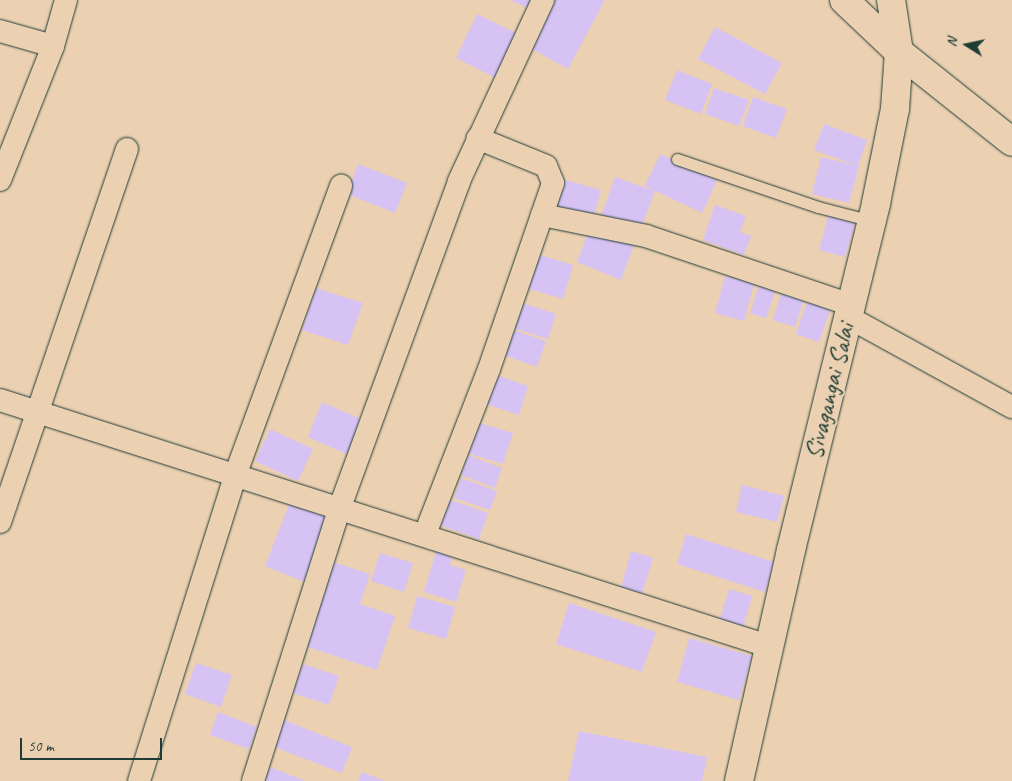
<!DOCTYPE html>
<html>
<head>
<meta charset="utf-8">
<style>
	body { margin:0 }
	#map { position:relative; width:1012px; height:781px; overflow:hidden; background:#ebd0b2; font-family:Caveat,sans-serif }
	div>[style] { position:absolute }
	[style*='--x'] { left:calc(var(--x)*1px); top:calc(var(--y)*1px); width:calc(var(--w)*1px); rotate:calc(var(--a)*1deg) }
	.building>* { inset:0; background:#d7c3f3 }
	.roads { filter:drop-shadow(0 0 1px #1f3d34) drop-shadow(0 0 1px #1f3d34) }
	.service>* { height:11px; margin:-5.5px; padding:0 5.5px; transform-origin:5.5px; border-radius:5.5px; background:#ebd0b2 }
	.minor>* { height:22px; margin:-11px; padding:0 11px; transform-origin:11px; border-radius:11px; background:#ebd0b2 }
	.tertiary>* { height:28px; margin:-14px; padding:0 14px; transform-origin:14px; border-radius:14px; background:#ebd0b2 }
	.primary>* { height:28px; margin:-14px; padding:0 14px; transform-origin:14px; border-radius:14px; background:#ebd0b2 }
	span { translate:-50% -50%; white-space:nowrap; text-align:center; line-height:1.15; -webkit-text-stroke:4.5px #ebd0b2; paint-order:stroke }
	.street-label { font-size:25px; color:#1f3d34 }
	.north { position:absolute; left:942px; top:20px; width:50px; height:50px; -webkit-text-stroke:4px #ebd0b2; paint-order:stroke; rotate:280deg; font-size:14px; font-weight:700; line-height:20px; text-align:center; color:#1f3d34 }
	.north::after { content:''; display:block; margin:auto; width:18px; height:22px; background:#1f3d34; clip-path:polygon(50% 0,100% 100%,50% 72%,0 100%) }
	.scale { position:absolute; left:20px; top:738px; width:142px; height:22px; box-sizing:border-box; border:2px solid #1f3d34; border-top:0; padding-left:6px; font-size:15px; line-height:18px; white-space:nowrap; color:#1f3d34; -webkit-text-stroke:4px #ebd0b2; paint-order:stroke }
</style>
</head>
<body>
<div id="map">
	<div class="building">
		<div style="clip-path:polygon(510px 0,531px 0,528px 8px)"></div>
		<div style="clip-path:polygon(549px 0,605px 0,568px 69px,525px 45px)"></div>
		<div style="clip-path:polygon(477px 14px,518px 34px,496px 78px,456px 58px)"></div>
		<div style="clip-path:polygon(715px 27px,782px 63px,765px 94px,698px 59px)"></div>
		<div style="clip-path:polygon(677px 70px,712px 84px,701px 114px,665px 100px)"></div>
		<div style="clip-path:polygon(714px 88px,749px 100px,739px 126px,705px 114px)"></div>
		<div style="clip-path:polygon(753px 97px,787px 109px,776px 138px,743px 126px)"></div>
		<div style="clip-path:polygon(824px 124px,867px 140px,858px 166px,814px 150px)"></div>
		<div style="clip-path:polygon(660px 154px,717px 180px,702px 213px,645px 186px)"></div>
		<div style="clip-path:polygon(821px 157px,859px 166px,849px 203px,812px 194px)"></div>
		<div style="clip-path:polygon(358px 164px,407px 183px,395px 213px,347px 194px)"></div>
		<div style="clip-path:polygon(615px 177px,655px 191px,639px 234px,600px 219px)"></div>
		<div style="clip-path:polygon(562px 179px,601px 190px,593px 219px,553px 208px)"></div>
		<div style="clip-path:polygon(715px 205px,746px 216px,740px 232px,751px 236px,744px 255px,703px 240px)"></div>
		<div style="clip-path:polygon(828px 216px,855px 223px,845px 257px,819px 250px)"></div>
		<div style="clip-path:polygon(591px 225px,635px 242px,621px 280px,577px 262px)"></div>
		<div style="clip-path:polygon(537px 254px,573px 265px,563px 299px,526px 288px)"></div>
		<div style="clip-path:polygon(725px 276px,754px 284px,744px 321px,715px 313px)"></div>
		<div style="clip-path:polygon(760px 283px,776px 289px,766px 318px,750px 313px)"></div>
		<div style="clip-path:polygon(316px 288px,363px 303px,348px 345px,302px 330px)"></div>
		<div style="clip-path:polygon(783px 288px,805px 295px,795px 327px,773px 320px)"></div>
		<div style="clip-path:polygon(808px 299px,831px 307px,819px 342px,796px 334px)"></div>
		<div style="clip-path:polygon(520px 302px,556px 314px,548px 339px,513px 328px)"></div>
		<div style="clip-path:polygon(510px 329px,546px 341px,537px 367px,501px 354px)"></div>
		<div style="clip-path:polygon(496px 375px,528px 386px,519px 415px,486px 404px)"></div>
		<div style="clip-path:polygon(322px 402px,363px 420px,349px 455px,308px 437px)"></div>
		<div style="clip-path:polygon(476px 422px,513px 433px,503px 464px,467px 453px)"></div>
		<div style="clip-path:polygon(270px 429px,313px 449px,298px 481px,255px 461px)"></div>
		<div style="clip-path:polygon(468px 455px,502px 468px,495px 488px,461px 475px)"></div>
		<div style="clip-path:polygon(461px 478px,497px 491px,490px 510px,454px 498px)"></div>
		<div style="clip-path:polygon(742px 485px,784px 496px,777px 522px,736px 512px)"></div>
		<div style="clip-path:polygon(292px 497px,333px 513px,305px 582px,265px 566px)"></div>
		<div style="clip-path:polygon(448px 499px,488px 513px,479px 539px,439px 525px)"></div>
		<div style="clip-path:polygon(686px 534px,774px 562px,765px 592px,677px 564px)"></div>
		<div style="clip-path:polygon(438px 546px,454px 550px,450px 565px,466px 570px,456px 602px,424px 592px)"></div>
		<div style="clip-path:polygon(631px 551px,653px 558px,640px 601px,619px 595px)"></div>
		<div style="clip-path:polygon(380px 553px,413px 563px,404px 592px,371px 581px)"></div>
		<div style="clip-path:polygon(333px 562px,370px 574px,360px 604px,395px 616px,377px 670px,305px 646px)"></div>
		<div style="clip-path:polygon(729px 589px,752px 596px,742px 632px,718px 625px)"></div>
		<div style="clip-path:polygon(417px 596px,455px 607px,446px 639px,408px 628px)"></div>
		<div style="clip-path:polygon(569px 603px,656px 632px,642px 672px,556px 644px)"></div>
		<div style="clip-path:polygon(689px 638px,752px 656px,739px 700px,677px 682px)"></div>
		<div style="clip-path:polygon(196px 663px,232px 675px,221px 707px,185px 694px)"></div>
		<div style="clip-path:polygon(303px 664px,339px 676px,329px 705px,293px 693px)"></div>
		<div style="clip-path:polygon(218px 712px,257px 727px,249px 749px,210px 735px)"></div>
		<div style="clip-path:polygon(284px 720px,352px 747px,342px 773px,274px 747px)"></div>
		<div style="clip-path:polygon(579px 731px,707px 757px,702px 781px,568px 781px)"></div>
		<div style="clip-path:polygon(270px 767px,305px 781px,265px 781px)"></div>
		<div style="clip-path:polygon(362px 772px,385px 781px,358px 781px)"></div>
	</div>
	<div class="roads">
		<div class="service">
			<div style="--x:677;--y:159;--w:149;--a:18.8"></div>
			<div style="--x:818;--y:207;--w:56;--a:14.5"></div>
		</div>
		<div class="minor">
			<div style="--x:0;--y:31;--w:55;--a:15.8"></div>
			<div style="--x:0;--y:180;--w:144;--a:-68.4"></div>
			<div style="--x:53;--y:46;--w:48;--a:-74.2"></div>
			<div style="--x:542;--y:215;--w:106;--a:11.4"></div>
			<div style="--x:646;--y:236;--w:216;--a:18.6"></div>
			<div style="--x:848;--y:317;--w:187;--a:28.8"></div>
			<div style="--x:0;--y:400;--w:810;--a:17.76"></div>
			<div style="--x:0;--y:522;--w:394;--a:-71.2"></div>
			<div style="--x:425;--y:534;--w:177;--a:-68.8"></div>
			<div style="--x:489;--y:369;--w:197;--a:-71"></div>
			<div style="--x:553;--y:183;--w:18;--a:-112"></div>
			<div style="--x:546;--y:166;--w:74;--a:-157.9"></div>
			<div style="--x:139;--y:781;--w:323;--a:-72.5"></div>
			<div style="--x:236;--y:473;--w:306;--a:-69.9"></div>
			<div style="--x:253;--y:781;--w:287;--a:-72.4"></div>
			<div style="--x:340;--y:507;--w:347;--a:-69.9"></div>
			<div style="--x:459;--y:181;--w:200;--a:-65.1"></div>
		</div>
		<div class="tertiary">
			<div style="--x:844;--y:0;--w:76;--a:43.4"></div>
			<div style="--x:899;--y:52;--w:144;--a:38.5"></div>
		</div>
		<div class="primary">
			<div style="--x:739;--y:781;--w:237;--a:-77.3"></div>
			<div style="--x:791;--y:550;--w:357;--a:-76.2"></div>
			<div style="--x:876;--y:203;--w:96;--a:-78.6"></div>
			<div style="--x:895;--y:109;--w:57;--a:-86"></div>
			<div style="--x:899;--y:52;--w:53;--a:-98.7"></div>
		</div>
	</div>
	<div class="street-label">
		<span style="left:830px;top:391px;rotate:-76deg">Sivagangai Salai</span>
	</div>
	<div class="north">N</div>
	<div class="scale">50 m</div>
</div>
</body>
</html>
